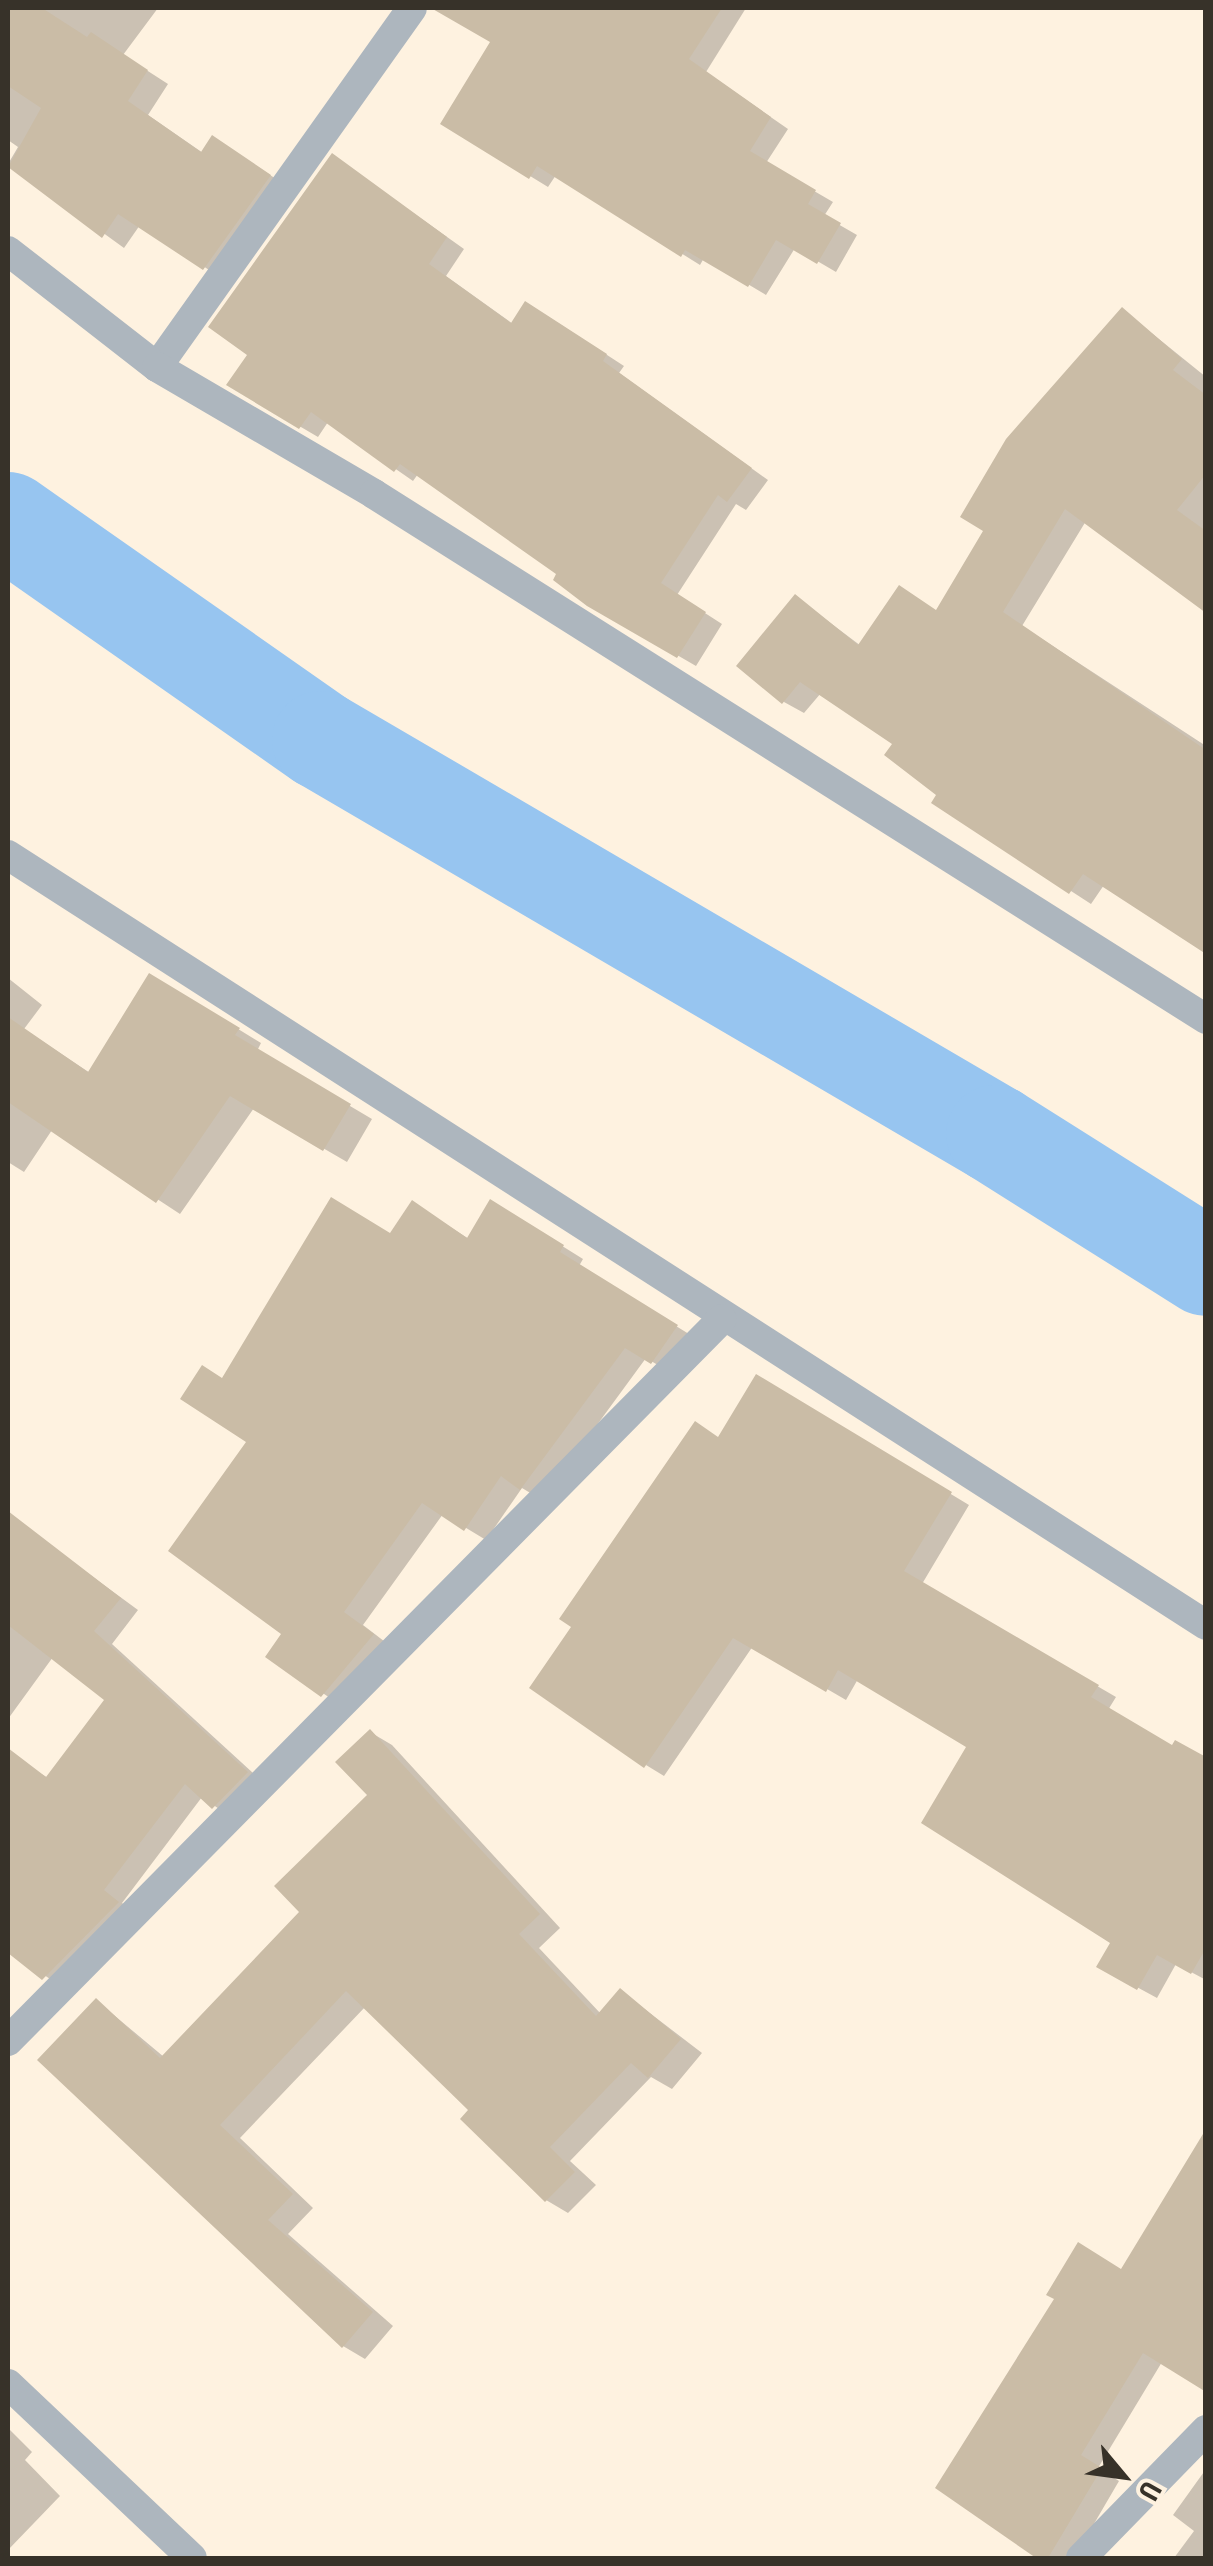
<!DOCTYPE html>
<html>
<head>
<meta charset="utf-8">
<style>
	body { margin:0 }
	#map { position:relative; width:1213px; height:2566px; overflow:hidden; background:#fef2e0; font-family:"Roboto Condensed",sans-serif }
	div>[style] { position:absolute }
	[style*='--x'] { left:calc(var(--x)*1px); top:calc(var(--y)*1px); width:calc(var(--w)*1px); rotate:calc(var(--a)*1deg) }
	.shadow>* { inset:0; background:#0003 }
	.river>* { height:98px; margin:-49px; padding:0 49px; transform-origin:49px; border-radius:49px; background:#97c5f0 }
	.building>* { inset:0; background:#cabca6 }
	.minor>* { height:30px; margin:-15px; padding:0 15px; transform-origin:15px; border-radius:15px; background:#adb6be }
	.tertiary>* { height:30px; margin:-15px; padding:0 15px; transform-origin:15px; border-radius:15px; background:#adb6be }
	span { translate:-50% -50%; white-space:nowrap; text-align:center; line-height:1.15; -webkit-text-stroke:10px #fef2e0; paint-order:stroke }
	.frame { position:absolute; inset:0; border:10px solid #373229; pointer-events:none }
	.north { position:absolute; left:1073px; top:2426px; width:100px; height:100px; -webkit-text-stroke:8px #fef2e0; paint-order:stroke; rotate:119deg; font-size:28px; font-weight:700; line-height:40px; text-align:center; color:#373229 }
	.north::after { content:''; display:block; margin:auto; width:35px; height:45px; background:#373229; clip-path:polygon(50% 0,100% 100%,50% 72%,0 100%) }
</style>
</head>
<body>
<div id="map">
	<div class="shadow">
		<div style="clip-path:polygon(8px 8px,158px 8px,123px 55px,168px 84px,148px 115px,203px 153px,234px 151px,291px 189px,226px 281px,140px 225px,124px 248px,8px 164px,18px 147px,8px 140px)"></div>
		<div style="clip-path:polygon(456px 8px,746px 8px,706px 72px,788px 129px,766px 163px,833px 202px,824px 216px,857px 235px,836px 272px,795px 248px,766px 295px,704px 258px,700px 265px,556px 175px,548px 187px,443px 123px,494px 41px,451px 16px)"></div>
		<div style="clip-path:polygon(333px 156px,464px 249px,446px 276px,513px 324px,544px 314px,624px 366px,619px 373px,768px 480px,746px 510px,736px 504px,677px 595px,722px 624px,696px 666px,589px 604px,560px 573px,418px 474px,413px 481px,328px 422px,318px 437px,229px 385px,251px 354px)"></div>
		<div style="clip-path:polygon(1123px 310px,1206px 377px,1206px 610px,1086px 521px,1022px 626px,1206px 746px,1206px 952px,1104px 885px,1091px 904px,934px 802px,939px 795px,896px 744px,821px 693px,804px 713px,784px 702px,796px 597px,861px 646px,938px 612px)"></div>
		<div style="clip-path:polygon(8px 978px,42px 1005px,24px 1029px,90px 1073px,173px 989px,261px 1043px,257px 1051px,372px 1119px,347px 1162px,254px 1108px,180px 1214px,52px 1130px,24px 1172px,8px 1162px)"></div>
		<div style="clip-path:polygon(413px 1203px,469px 1239px,511px 1214px,583px 1259px,579px 1266px,697px 1339px,673px 1374px,646px 1358px,542px 1500px,522px 1488px,486px 1540px,443px 1514px,363px 1625px,393px 1648px,343px 1707px,269px 1656px,285px 1634px,249px 1441px,223px 1380px,391px 1236px)"></div>
		<div style="clip-path:polygon(757px 1377px,969px 1505px,922px 1584px,1116px 1697px,1108px 1710px,1206px 1772px,1206px 1980px,1176px 1964px,1157px 1998px,1100px 1967px,1114px 1942px,969px 1746px,858px 1679px,846px 1700px,753px 1646px,664px 1776px,646px 1765px,720px 1439px)"></div>
		<div style="clip-path:polygon(18px 1522px,138px 1610px,112px 1644px,265px 1784px,232px 1818px,202px 1797px,122px 1903px,136px 1914px,63px 1988px,8px 1950px,8px 1754px,48px 1778px,107px 1699px,53px 1657px,8px 1719px,8px 1536px)"></div>
		<div style="clip-path:polygon(370px 1732px,392px 1745px,560px 1928px,539px 1948px,601px 2014px,621px 1991px,702px 2053px,672px 2089px,651px 2077px,570px 2161px,596px 2185px,568px 2213px,546px 2200px,472px 2110px,366px 2006px,240px 2138px,313px 2208px,288px 2234px,393px 2326px,365px 2359px,343px 2346px,97px 2001px,164px 2057px,303px 1912px,371px 1795px)"></div>
		<div style="clip-path:polygon(1057px 2298px,1162px 2362px,1098px 2468px,1119px 2481px,1074px 2558px,1040px 2558px,939px 2487px)"></div>
		<div style="clip-path:polygon(8px 2428px,32px 2452px,25px 2460px,60px 2496px,8px 2550px)"></div>
		<div style="clip-path:polygon(1206px 2469px,1206px 2558px,1174px 2558px,1194px 2531px,1173px 2515px)"></div>
	</div>
	<div class="river">
		<div style="--x:8;--y:521;--w:382;--a:35"></div>
		<div style="--x:321;--y:740;--w:781;--a:30.31"></div>
		<div style="--x:995;--y:1134;--w:249;--a:32.2"></div>
	</div>
	<div class="building">
		<div style="clip-path:polygon(8px 8px,42px 8px,87px 37px,91px 32px,148px 70px,128px 101px,201px 152px,212px 135px,271px 175px,203px 270px,118px 214px,102px 238px,8px 167px,41px 108px,8px 86px)"></div>
		<div style="clip-path:polygon(431px 8px,722px 8px,689px 59px,771px 117px,750px 151px,816px 190px,808px 204px,841px 223px,817px 264px,776px 240px,748px 287px,685px 250px,681px 257px,537px 166px,529px 179px,440px 124px,490px 42px)"></div>
		<div style="clip-path:polygon(332px 153px,447px 237px,429px 264px,511px 323px,525px 301px,607px 354px,603px 361px,752px 468px,727px 502px,718px 495px,661px 583px,706px 612px,677px 658px,587px 606px,553px 580px,556px 574px,400px 464px,394px 472px,311px 412px,299px 429px,226px 385px,247px 355px,208px 327px)"></div>
		<div style="clip-path:polygon(1122px 307px,1182px 359px,1173px 370px,1206px 395px,1206px 474px,1177px 510px,1206px 531px,1206px 613px,1065px 509px,1003px 612px,1206px 750px,1206px 954px,1083px 874px,1069px 894px,931px 803px,936px 795px,884px 755px,892px 744px,800px 682px,782px 704px,736px 666px,795px 594px,858px 645px,899px 585px,936px 610px,983px 531px,960px 517px,1006px 439px)"></div>
		<div style="clip-path:polygon(149px 973px,240px 1028px,235px 1035px,351px 1104px,323px 1151px,230px 1096px,156px 1203px,8px 1102px,8px 1017px,88px 1072px)"></div>
		<div style="clip-path:polygon(331px 1197px,390px 1233px,412px 1200px,467px 1238px,490px 1199px,564px 1245px,560px 1252px,678px 1325px,651px 1364px,625px 1348px,520px 1490px,501px 1476px,464px 1531px,422px 1503px,344px 1612px,374px 1634px,321px 1697px,265px 1657px,281px 1634px,168px 1551px,246px 1442px,180px 1399px,202px 1365px,222px 1378px)"></div>
		<div style="clip-path:polygon(756px 1374px,952px 1492px,904px 1571px,1099px 1685px,1091px 1697px,1172px 1745px,1175px 1740px,1206px 1757px,1206px 1948px,1191px 1974px,1157px 1955px,1137px 1990px,1096px 1967px,1110px 1943px,921px 1823px,966px 1747px,838px 1670px,826px 1692px,733px 1638px,644px 1768px,529px 1688px,571px 1627px,559px 1619px,695px 1421px,718px 1437px)"></div>
		<div style="clip-path:polygon(8px 1511px,121px 1598px,94px 1631px,248px 1772px,212px 1809px,185px 1784px,104px 1890px,119px 1902px,42px 1980px,8px 1953px,8px 1748px,46px 1777px,104px 1700px,8px 1625px)"></div>
		<div style="clip-path:polygon(370px 1729px,540px 1914px,519px 1934px,596px 2016px,620px 1988px,681px 2039px,648px 2078px,631px 2063px,550px 2147px,575px 2172px,545px 2202px,460px 2119px,468px 2110px,346px 1991px,220px 2125px,293px 2194px,268px 2220px,373px 2312px,342px 2348px,37px 2060px,96px 1998px,160px 2058px,299px 1912px,274px 1886px,367px 1795px,335px 1762px)"></div>
		<div style="clip-path:polygon(1206px 2129px,1206px 2392px,1143px 2353px,1081px 2455px,1102px 2468px,1048px 2558px,1036px 2558px,935px 2488px,1054px 2299px,1046px 2295px,1078px 2242px,1121px 2269px)"></div>
	</div>
	<div class="minor">
		<div style="--x:157;--y:367;--w:440;--a:-54.6"></div>
		<div style="--x:8;--y:855;--w:1424;--a:32.73"></div>
		<div style="--x:8;--y:2041;--w:1015;--a:-45.32"></div>
		<div style="--x:8;--y:2384;--w:253;--a:43.4"></div>
		<div style="--x:1081;--y:2558;--w:179;--a:-45.7"></div>
	</div>
	<div class="tertiary">
		<div style="--x:8;--y:251;--w:189;--a:37.9"></div>
		<div style="--x:157;--y:367;--w:251;--a:30.3"></div>
		<div style="--x:374;--y:494;--w:984;--a:32.25"></div>
	</div>
	<div class="frame"></div>
	<div class="north">U</div>
</div>
</body>
</html>
